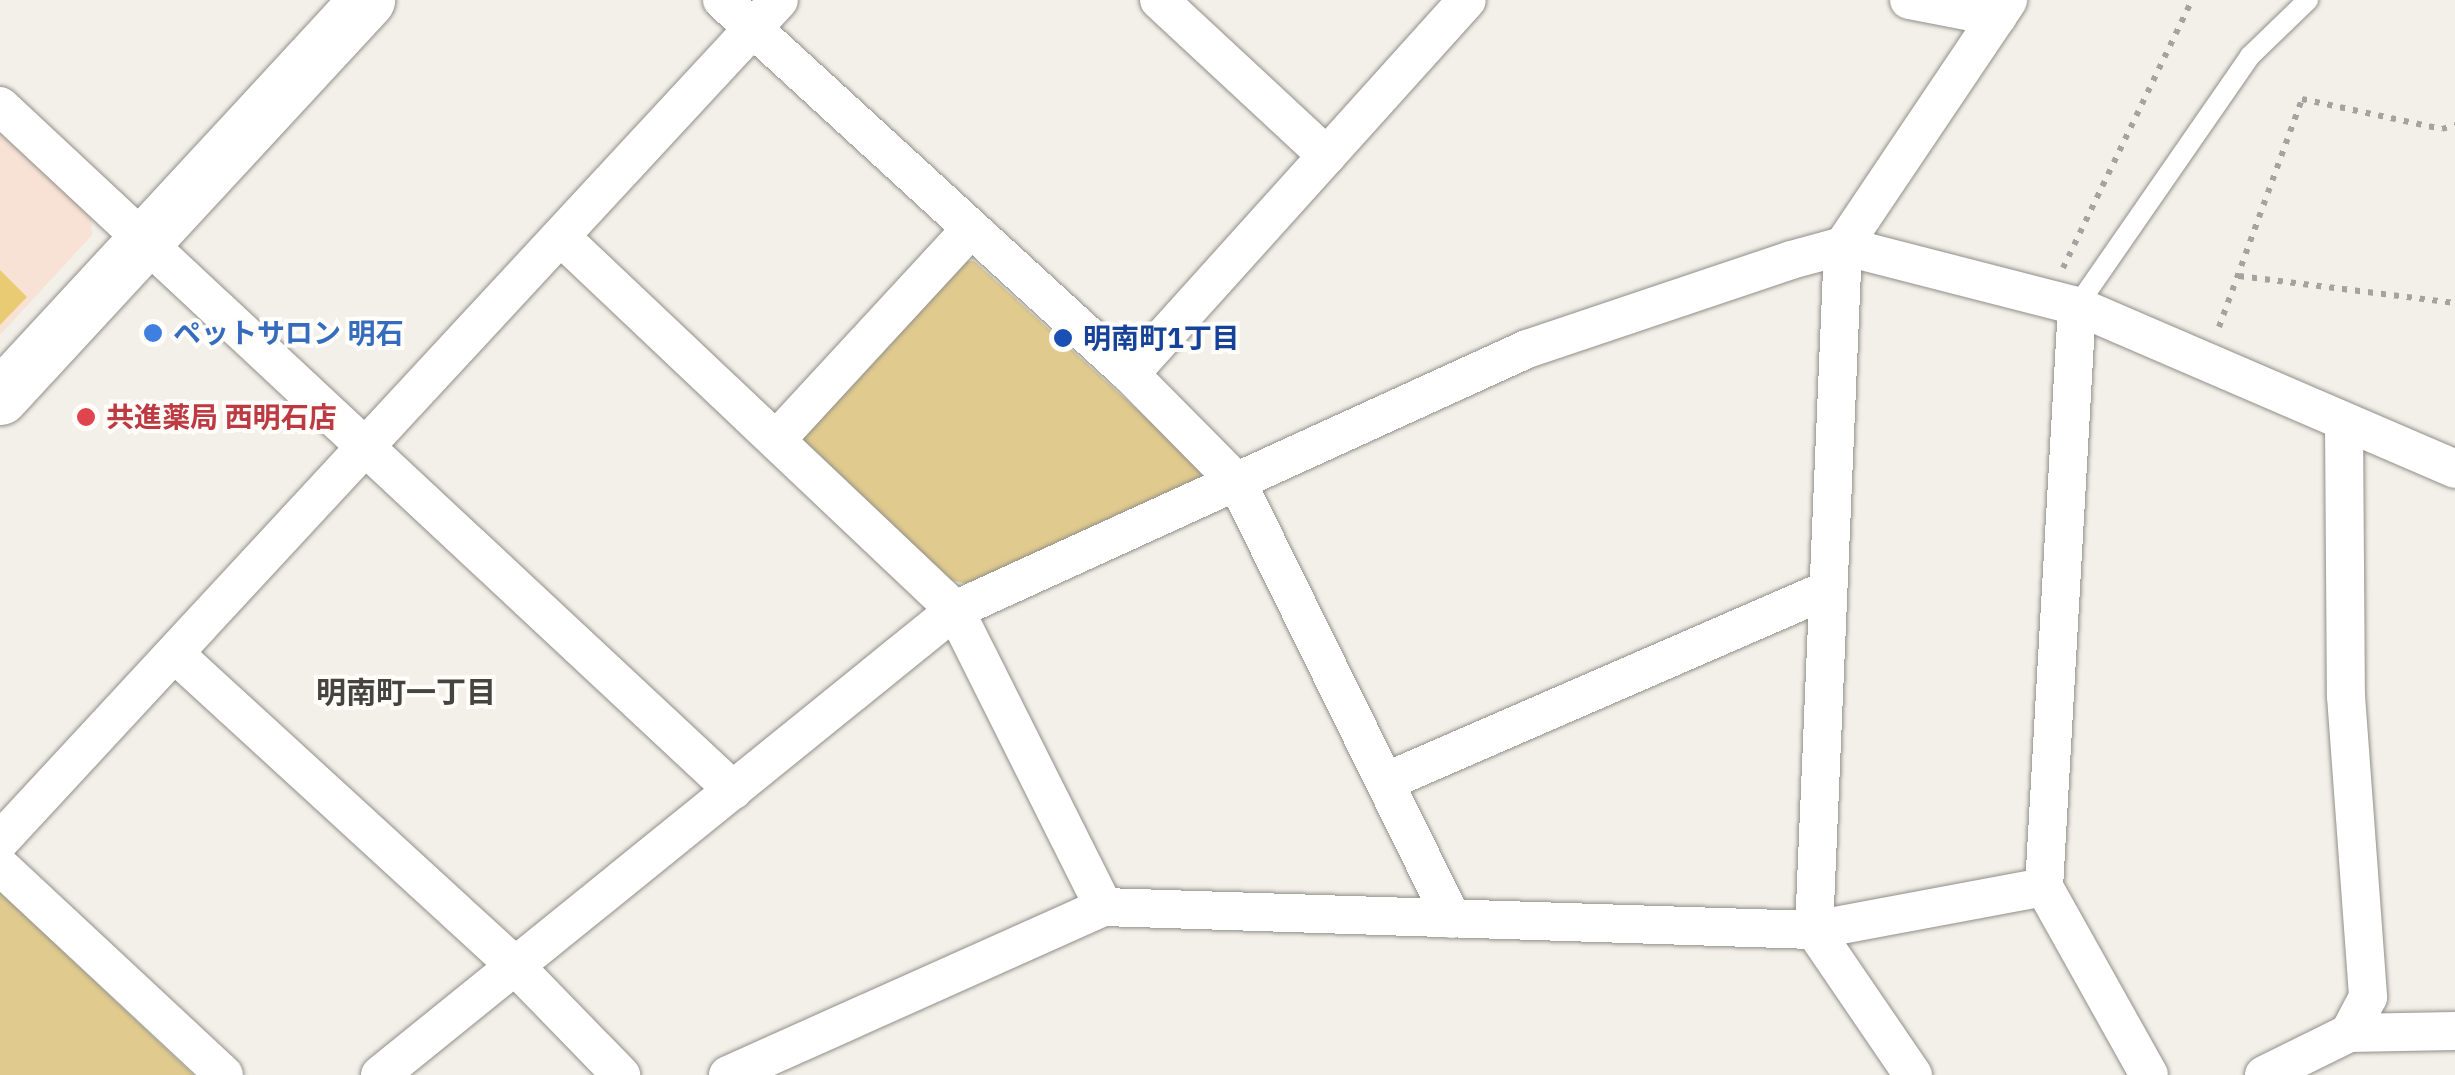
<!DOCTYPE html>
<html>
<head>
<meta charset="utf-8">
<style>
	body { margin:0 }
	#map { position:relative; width:2455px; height:1075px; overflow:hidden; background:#f3f0ea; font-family:"IBM Plex Sans","Noto Sans JP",sans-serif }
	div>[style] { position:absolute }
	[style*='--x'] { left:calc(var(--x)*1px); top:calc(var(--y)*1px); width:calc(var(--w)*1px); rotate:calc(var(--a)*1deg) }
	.commercial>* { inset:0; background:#f8e2d5 }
	.green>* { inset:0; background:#e0ca8e }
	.building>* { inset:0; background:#e9cb73 }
	.path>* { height:6px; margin-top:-3px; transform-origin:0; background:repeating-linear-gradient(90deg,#a5a39f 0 5px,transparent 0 13px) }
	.roads { filter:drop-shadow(0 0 2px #918f89) drop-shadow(0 0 2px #918f89) }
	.lane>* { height:20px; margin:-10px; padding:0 10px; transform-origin:10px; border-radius:10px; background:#fff }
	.street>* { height:38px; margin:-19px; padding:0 19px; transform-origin:19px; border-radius:19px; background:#fff }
	.secondary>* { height:55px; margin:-27.5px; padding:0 27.5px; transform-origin:27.5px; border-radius:27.5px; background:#fff }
	.dots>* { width:28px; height:28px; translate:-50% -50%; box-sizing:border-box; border:5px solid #fffefb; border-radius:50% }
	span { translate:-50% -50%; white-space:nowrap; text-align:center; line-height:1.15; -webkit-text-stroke:8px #fffefb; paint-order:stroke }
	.shop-label { font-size:28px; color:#366cbe; font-weight:700 }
	.left { translate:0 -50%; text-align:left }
	.transit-label { font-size:28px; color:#164399; font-weight:700 }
	.health-label { font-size:28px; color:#be3a42; font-weight:700 }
	.neighbourhood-label { font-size:30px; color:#46443f; font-weight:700 }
</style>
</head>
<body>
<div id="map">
	<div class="commercial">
		<div style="clip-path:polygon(0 129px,91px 212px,92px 235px,0 335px)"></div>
	</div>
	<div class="green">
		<div style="clip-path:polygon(974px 261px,1200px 467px,1201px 479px,971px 585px,946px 579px,803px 441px,801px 421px,954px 262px)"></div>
		<div style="clip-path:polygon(0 892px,194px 1075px,0 1075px)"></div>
	</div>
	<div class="building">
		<div style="clip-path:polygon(0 270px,27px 297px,0 325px)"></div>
	</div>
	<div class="path">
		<div style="--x:2063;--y:268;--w:297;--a:-64.3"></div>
		<div style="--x:2239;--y:276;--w:218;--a:7.1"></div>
		<div style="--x:2219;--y:327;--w:243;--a:-70"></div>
		<div style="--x:2302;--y:99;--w:143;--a:12.1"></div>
		<div style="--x:2442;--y:129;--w:14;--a:-17"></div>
	</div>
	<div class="roads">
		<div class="lane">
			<div style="--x:2077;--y:306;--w:304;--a:-55.3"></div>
			<div style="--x:2250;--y:56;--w:81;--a:-44"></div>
		</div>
		<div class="street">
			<div style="--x:722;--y:0;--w:553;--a:42.51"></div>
			<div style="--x:1130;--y:374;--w:152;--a:45.3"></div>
			<div style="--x:1237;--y:482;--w:487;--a:63.8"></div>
			<div style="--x:1159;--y:0;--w:229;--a:42.9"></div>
			<div style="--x:1909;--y:0;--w:90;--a:10.9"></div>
			<div style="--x:0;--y:106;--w:1003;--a:43.02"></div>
			<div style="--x:562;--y:238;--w:541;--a:43.43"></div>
			<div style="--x:955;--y:610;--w:332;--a:63.4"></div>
			<div style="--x:1104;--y:907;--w:710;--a:1.86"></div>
			<div style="--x:1814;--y:930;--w:234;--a:-10.6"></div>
			<div style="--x:2077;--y:306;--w:582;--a:93.25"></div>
			<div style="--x:2044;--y:887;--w:215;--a:60.8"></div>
			<div style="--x:1130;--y:374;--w:503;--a:-47.98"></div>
			<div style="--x:2344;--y:423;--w:273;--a:89.6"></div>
			<div style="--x:2346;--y:696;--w:302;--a:85.8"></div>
			<div style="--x:2368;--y:997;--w:41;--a:117.8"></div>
			<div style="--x:776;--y:440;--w:286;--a:-47.3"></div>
			<div style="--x:175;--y:654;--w:463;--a:42.5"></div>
			<div style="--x:516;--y:967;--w:151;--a:45.8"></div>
			<div style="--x:1385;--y:782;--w:479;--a:-23.5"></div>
			<div style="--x:0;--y:841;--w:1146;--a:-47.19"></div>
			<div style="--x:0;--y:866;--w:306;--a:43"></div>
			<div style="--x:380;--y:1075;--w:739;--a:-38.96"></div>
			<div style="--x:955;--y:610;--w:629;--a:-24.53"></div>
			<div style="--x:1527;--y:349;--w:279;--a:-18.6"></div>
			<div style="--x:1791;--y:260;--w:54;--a:-15.1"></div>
			<div style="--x:1843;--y:246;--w:242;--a:14.4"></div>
			<div style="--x:2077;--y:306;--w:412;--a:23.3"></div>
			<div style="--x:728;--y:1075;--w:412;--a:-24.1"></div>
			<div style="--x:1913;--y:1075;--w:176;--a:-124.3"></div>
			<div style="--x:1814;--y:930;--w:685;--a:-87.57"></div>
			<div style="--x:1843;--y:246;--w:296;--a:-56.1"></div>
			<div style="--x:2264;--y:1075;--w:95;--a:-26.3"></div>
			<div style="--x:2349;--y:1033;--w:106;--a:-1.1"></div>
		</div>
		<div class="secondary">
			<div style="--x:0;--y:397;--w:541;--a:-47.25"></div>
		</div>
	</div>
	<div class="dots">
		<div style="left:153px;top:333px;background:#3f7fe0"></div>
		<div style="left:1063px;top:338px;background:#1a4fb4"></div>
		<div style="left:86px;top:417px;background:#e0444e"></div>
	</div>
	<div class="shop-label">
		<span class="left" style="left:173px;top:333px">ペットサロン 明石</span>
	</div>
	<div class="transit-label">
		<span class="left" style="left:1083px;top:338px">明南町1丁目</span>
	</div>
	<div class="health-label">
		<span class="left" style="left:106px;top:417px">共進薬局 西明石店</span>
	</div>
	<div class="neighbourhood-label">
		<span style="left:406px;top:692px">明南町一丁目</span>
	</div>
</div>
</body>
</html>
